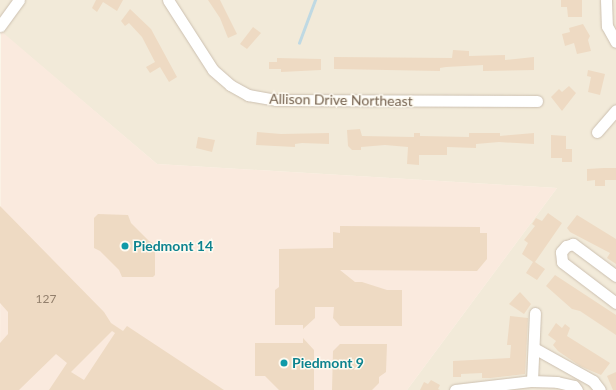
<!DOCTYPE html>
<html>
<head>
<meta charset="utf-8">
<style>
	body { margin:0 }
	#map { position:relative; width:616px; height:390px; overflow:hidden; background:#fbf7ea; font-family:Lato,sans-serif }
	div>[style] { position:absolute }
	[style*='--x'] { left:calc(var(--x)*1px); top:calc(var(--y)*1px); width:calc(var(--w)*1px); rotate:calc(var(--a)*1deg) }
	.residential>* { inset:0; background:#f2ead9 }
	.commercial>* { inset:0; background:#faeade }
	.stream>* { height:2.5px; margin:-1.25px; padding:0 1.25px; transform-origin:1.25px; border-radius:1.25px; background:#bfd9e3 }
	.building>* { inset:0; background:#eedac3 }
	.roads { filter:drop-shadow(0 0 1px #ccc0b0) drop-shadow(0 0 1px #ccc0b0) }
	.minor>* { height:11px; margin:-5.5px; padding:0 5.5px; transform-origin:5.5px; border-radius:5.5px; background:#fff }
	.dots>* { width:11px; height:11px; translate:-50% -50%; box-sizing:border-box; border:2px solid #fefaf0; border-radius:50% }
	span { translate:-50% -50%; white-space:nowrap; text-align:center; line-height:1.15; -webkit-text-stroke:3px #fefaf0; paint-order:stroke }
	.number-label { font-size:12px; color:#927f6c }
	.number-label span { -webkit-text-stroke-width:0 }
	.street-label { font-size:14px; color:#74614f }
	.culture-label { font-size:14px; color:#0d838f; font-weight:700 }
	.left { translate:0 -50%; text-align:left }
</style>
</head>
<body>
<div id="map">
	<div class="residential">
		<div style="clip-path:polygon(0 0,616px 0,616px 390px,407px 390px,557px 188px,157px 164px,0 31px)"></div>
	</div>
	<div class="commercial">
		<div style="clip-path:polygon(1px 31px,157px 164px,557px 188px,407px 390px,0 390px)"></div>
	</div>
	<div class="stream">
		<div style="--x:299;--y:43;--w:46;--a:-69.6"></div>
	</div>
	<div class="building">
		<div style="clip-path:polygon(96px 0,123px 0,117px 11px,103px 2px,97px 12px,92px 8px)"></div>
		<div style="clip-path:polygon(208px 0,220px 0,237px 34px,228px 38px,220px 18px)"></div>
		<div style="clip-path:polygon(561px 0,582px 0,582px 17px,568px 17px,567px 7px,561px 7px)"></div>
		<div style="clip-path:polygon(130px 9px,151px 29px,177px 77px,169px 82px,160px 67px,150px 73px,146px 67px,155px 62px,142px 37px,129px 23px,125px 26px,121px 21px)"></div>
		<div style="clip-path:polygon(583px 24px,590px 36px,588px 40px,591px 51px,577px 54px,574px 43px,565px 46px,562px 34px,570px 32px,569px 28px)"></div>
		<div style="clip-path:polygon(253px 27px,261px 33px,247px 49px,240px 44px)"></div>
		<div style="clip-path:polygon(453px 50px,469px 51px,469px 56px,505px 55px,505px 60px,534px 57px,534px 70px,483px 71px,483px 65px,446px 67px,440px 68px,440px 71px,334px 69px,334px 57px,452px 58px)"></div>
		<div style="clip-path:polygon(277px 58px,321px 59px,321px 70px,281px 72px,281px 69px,269px 69px,269px 62px,277px 62px)"></div>
		<div style="clip-path:polygon(588px 70px,605px 74px,600px 95px,588px 92px,591px 77px,587px 76px)"></div>
		<div style="clip-path:polygon(569px 86px,576px 93px,562px 111px,551px 97px,559px 89px,562px 92px)"></div>
		<div style="clip-path:polygon(360px 129px,362px 136px,414px 137px,414px 133px,420px 133px,420px 136px,469px 137px,469px 133px,500px 133px,500px 136px,534px 133px,534px 144px,499px 142px,476px 144px,476px 148px,447px 147px,447px 155px,419px 155px,419px 165px,407px 164px,408px 147px,385px 145px,361px 147px,361px 150px,352px 150px,348px 146px,347px 130px)"></div>
		<div style="clip-path:polygon(257px 132px,281px 134px,329px 133px,329px 144px,302px 143px,295px 144px,295px 147px,256px 145px)"></div>
		<div style="clip-path:polygon(551px 135px,566px 136px,566px 149px,572px 149px,572px 162px,562px 162px,562px 158px,551px 158px)"></div>
		<div style="clip-path:polygon(198px 137px,215px 140px,212px 152px,196px 148px)"></div>
		<div style="clip-path:polygon(604px 168px,616px 168px,616px 180px,605px 180px,605px 186px,595px 186px,595px 180px,587px 181px,587px 169px)"></div>
		<div style="clip-path:polygon(evenodd,0 206px,104px 312px,111px 323px,123px 331px,127px 326px,224px 390px,49px 390px,67px 363px,56px 354px,19px 390px,0 390px,0 343px,8px 334px,8px 312px,0 303px,0 206px,112px 331px,115px 333px,84px 380px,71px 372px,112px 331px)"></div>
		<div style="clip-path:polygon(548px 213px,562px 223px,535px 262px,545px 269px,537px 280px,526px 273px,533px 262px,522px 254px,528px 243px,524px 240px,535px 226px,532px 224px,536px 218px,542px 221px)"></div>
		<div style="clip-path:polygon(98px 214px,128px 215px,131px 223px,149px 241px,155px 244px,155px 275px,153px 277px,122px 277px,119px 270px,100px 251px,94px 248px,94px 218px)"></div>
		<div style="clip-path:polygon(577px 215px,616px 239px,616px 264px,607px 258px,610px 253px,570px 232px,567px 228px)"></div>
		<div style="clip-path:polygon(340px 226px,480px 227px,480px 233px,487px 233px,487px 259px,477px 271px,340px 270px,355px 282px,362px 282px,387px 290px,402px 290px,402px 326px,340px 326px,333px 318px,334px 307px,315px 307px,315px 318px,303px 329px,303px 325px,275px 325px,275px 290px,279px 287px,279px 249px,333px 248px,333px 232px,340px 233px)"></div>
		<div style="clip-path:polygon(555px 275px,616px 315px,616px 335px,580px 311px,572px 309px,546px 286px)"></div>
		<div style="clip-path:polygon(520px 292px,531px 304px,524px 314px,509px 304px)"></div>
		<div style="clip-path:polygon(510px 316px,528px 318px,525px 374px,490px 378px,482px 378px,482px 373px,461px 374px,461px 377px,453px 377px,453px 361px,510px 358px,511px 345px,507px 345px)"></div>
		<div style="clip-path:polygon(556px 323px,562px 328px,565px 324px,570px 328px,567px 336px,610px 363px,601px 375px,580px 366px,558px 351px,553px 345px,556px 341px,548px 335px)"></div>
		<div style="clip-path:polygon(303px 338px,314px 350px,314px 390px,279px 390px,265px 376px,255px 376px,255px 343px,303px 343px)"></div>
		<div style="clip-path:polygon(340px 344px,387px 344px,386px 372px,379px 377px,379px 383px,372px 390px,332px 390px,333px 351px)"></div>
		<div style="clip-path:polygon(616px 372px,616px 390px,613px 390px,607px 376px)"></div>
		<div style="clip-path:polygon(431px 380px,440px 385px,438px 389px,440px 390px,420px 390px,424px 382px,428px 384px)"></div>
	</div>
	<div class="roads">
		<div class="minor">
			<div style="--x:168;--y:0;--w:83;--a:57.3"></div>
			<div style="--x:213;--y:70;--w:23;--a:41"></div>
			<div style="--x:230;--y:85;--w:21;--a:29"></div>
			<div style="--x:248;--y:95;--w:28;--a:10"></div>
			<div style="--x:276;--y:100;--w:261;--a:0.2"></div>
			<div style="--x:606;--y:0;--w:26;--a:88"></div>
			<div style="--x:607;--y:26;--w:18;--a:61"></div>
			<div style="--x:0;--y:26;--w:32;--a:-54"></div>
			<div style="--x:597;--y:132;--w:29;--a:-49"></div>
			<div style="--x:616;--y:276;--w:54;--a:-143.3"></div>
			<div style="--x:573;--y:244;--w:7;--a:164"></div>
			<div style="--x:566;--y:246;--w:8;--a:130"></div>
			<div style="--x:561;--y:252;--w:10;--a:84"></div>
			<div style="--x:562;--y:262;--w:68;--a:37.2"></div>
			<div style="--x:534;--y:348;--w:68;--a:29.2"></div>
			<div style="--x:593;--y:381;--w:11;--a:52"></div>
			<div style="--x:532;--y:381;--w:68;--a:-87.5"></div>
			<div style="--x:455;--y:390;--w:78;--a:-6.7"></div>
			<div style="--x:532;--y:381;--w:25;--a:2"></div>
			<div style="--x:557;--y:382;--w:17;--a:13"></div>
			<div style="--x:574;--y:386;--w:5;--a:53"></div>
		</div>
	</div>
	<div class="dots">
		<div style="left:125px;top:246px;background:#0f9aa8"></div>
		<div style="left:284px;top:363px;background:#0f9aa8"></div>
	</div>
	<div class="number-label">
		<span style="left:46px;top:299px">127</span>
	</div>
	<div class="street-label">
		<span style="left:341px;top:100px;rotate:1deg">Allison Drive Northeast</span>
	</div>
	<div class="culture-label">
		<span class="left" style="left:133px;top:246px">Piedmont 14</span>
		<span class="left" style="left:292px;top:363px">Piedmont 9</span>
	</div>
</div>
</body>
</html>
